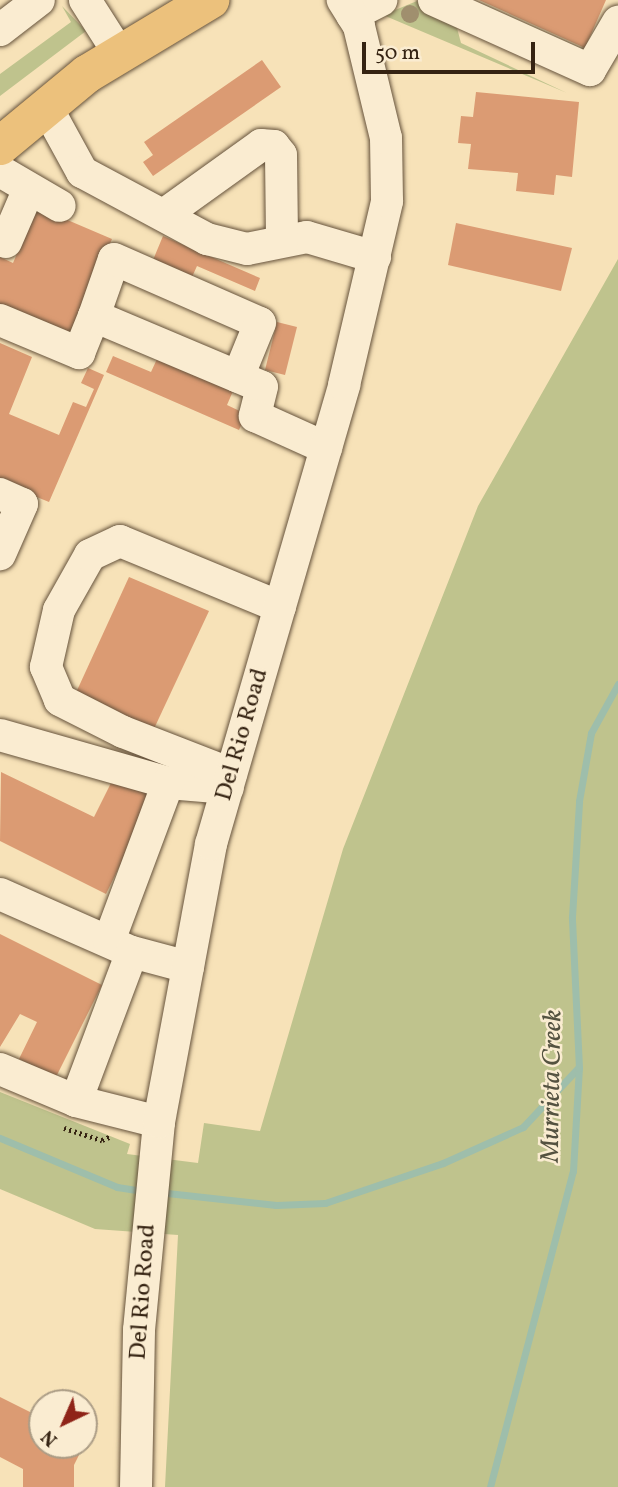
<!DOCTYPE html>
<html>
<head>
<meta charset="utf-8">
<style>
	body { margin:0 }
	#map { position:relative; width:618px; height:1487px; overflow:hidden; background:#f7e2b8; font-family:Vollkorn,serif }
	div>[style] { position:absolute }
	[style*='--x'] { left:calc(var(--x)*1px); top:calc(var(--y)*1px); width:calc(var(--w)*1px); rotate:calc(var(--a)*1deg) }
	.green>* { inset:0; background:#bfc38d }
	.stream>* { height:7px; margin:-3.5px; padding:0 3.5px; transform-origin:3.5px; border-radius:3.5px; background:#9ebeab }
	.building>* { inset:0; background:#db9b73 }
	.path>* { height:4.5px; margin-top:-2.25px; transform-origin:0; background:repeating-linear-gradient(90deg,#352312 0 2px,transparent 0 5.5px) }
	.roads { filter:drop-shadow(0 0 2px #66533c) drop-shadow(0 0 2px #66533c) }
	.minor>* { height:32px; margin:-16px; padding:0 16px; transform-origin:16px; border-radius:16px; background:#faecd1 }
	.major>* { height:38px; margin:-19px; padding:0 19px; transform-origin:19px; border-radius:19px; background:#ecc17c }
	.trees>* { width:18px; height:18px; margin:-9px; border-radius:50%; background:#a08f6e }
	span { translate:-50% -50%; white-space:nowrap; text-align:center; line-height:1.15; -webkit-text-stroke:5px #faecd1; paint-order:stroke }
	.street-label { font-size:24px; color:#352312 }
	.water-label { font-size:26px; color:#545240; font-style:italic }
	.north { position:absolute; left:28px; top:1389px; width:70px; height:70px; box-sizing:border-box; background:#faecd1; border:2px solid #ab9c85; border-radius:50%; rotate:224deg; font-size:19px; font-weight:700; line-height:28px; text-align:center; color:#352312 }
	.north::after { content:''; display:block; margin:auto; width:24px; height:32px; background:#8f2418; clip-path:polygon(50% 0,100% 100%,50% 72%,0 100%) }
	.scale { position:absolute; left:362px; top:42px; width:173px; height:32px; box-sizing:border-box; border:4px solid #352312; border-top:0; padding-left:9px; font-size:21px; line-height:24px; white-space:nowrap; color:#352312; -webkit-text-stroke:5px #faecd1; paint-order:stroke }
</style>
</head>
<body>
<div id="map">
	<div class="green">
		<div style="clip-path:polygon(417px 1px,424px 13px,457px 28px,461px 43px,567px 93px,383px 15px)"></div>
		<div style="clip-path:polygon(62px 6px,86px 31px,0 96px,0 74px,71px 22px)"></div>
		<div style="clip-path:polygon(618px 259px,618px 1487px,165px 1487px,178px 1235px,95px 1229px,0 1189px,0 1092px,130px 1144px,127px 1154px,198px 1163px,204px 1123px,260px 1131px,343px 849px,478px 506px)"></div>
	</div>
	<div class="stream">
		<div style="--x:0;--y:1138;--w:127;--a:22.7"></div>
		<div style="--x:117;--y:1187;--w:26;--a:9"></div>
		<div style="--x:158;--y:1192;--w:119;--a:6.3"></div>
		<div style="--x:276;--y:1205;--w:49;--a:-2.3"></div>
		<div style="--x:325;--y:1203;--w:125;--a:-18.7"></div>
		<div style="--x:443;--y:1163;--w:88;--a:-24.2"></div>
		<div style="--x:523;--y:1127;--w:81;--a:-47"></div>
		<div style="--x:490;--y:1487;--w:327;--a:-75.3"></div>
		<div style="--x:573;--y:1171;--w:103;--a:-86.7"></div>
		<div style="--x:579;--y:1068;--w:151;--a:-92.7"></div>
		<div style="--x:572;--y:917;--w:116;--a:-86.5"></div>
		<div style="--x:579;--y:801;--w:69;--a:-80"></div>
		<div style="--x:591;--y:733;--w:56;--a:-61.1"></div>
	</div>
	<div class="building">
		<div style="clip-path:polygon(479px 0,606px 0,585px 48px)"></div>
		<div style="clip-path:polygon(262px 60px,281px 87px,153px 176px,143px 162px,153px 155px,144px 142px)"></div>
		<div style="clip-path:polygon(476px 92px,579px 102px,572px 177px,556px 175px,554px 195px,516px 191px,518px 173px,468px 169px,471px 144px,458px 143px,461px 116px,473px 117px)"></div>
		<div style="clip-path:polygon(37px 207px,112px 239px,72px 335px,0 305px,0 257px,13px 263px)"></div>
		<div style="clip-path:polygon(456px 223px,572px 248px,561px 291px,448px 265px)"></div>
		<div style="clip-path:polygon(163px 236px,260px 278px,255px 291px,197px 266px,192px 277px,153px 260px)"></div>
		<div style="clip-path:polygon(277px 322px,297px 327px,285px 375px,265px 370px)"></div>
		<div style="clip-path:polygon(0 343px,32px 357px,9px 414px,59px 435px,73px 402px,86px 407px,94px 389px,81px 383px,88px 368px,104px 375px,49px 502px,0 482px)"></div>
		<div style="clip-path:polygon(113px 356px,151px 372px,157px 359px,233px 391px,227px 405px,246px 414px,239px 430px,106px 372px)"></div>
		<div style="clip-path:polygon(129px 577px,209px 611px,152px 733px,74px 697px)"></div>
		<div style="clip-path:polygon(1px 772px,94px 817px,115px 775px,154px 796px,106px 894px,0 841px)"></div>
		<div style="clip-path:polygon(0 934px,102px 985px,56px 1077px,19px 1059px,37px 1022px,20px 1014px,0 1047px)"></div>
		<div style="clip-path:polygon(0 1397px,42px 1418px,42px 1445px,82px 1449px,74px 1465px,74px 1487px,23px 1487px,23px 1469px,0 1457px)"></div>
	</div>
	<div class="path">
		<div style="--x:64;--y:1128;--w:40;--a:18"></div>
		<div style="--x:102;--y:1140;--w:8;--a:-23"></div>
	</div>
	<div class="roads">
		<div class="minor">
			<div style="--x:85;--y:0;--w:65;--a:57.5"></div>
			<div style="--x:434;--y:0;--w:171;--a:24.2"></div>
			<div style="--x:590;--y:70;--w:56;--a:-59.7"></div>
			<div style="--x:352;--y:15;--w:33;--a:-27"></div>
			<div style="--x:0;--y:30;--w:49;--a:-37.6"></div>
			<div style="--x:47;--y:108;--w:73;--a:61.3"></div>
			<div style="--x:82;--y:172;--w:142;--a:28.2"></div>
			<div style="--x:207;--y:239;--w:41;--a:14"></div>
			<div style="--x:247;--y:249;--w:61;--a:-11.3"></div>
			<div style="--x:307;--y:237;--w:71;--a:16.4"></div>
			<div style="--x:0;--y:171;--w:69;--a:30.3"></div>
			<div style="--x:165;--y:214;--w:118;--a:-35.7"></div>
			<div style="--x:261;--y:145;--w:13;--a:4"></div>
			<div style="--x:274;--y:146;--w:11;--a:52"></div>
			<div style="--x:281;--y:155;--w:85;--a:89.3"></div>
			<div style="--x:6;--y:242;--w:56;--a:-66.7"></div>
			<div style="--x:94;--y:316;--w:60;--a:-70.7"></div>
			<div style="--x:114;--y:259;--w:159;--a:23.7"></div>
			<div style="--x:260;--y:323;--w:58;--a:112.2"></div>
			<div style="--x:0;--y:320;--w:86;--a:22.7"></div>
			<div style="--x:79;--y:353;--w:40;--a:-68"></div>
			<div style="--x:94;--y:316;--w:182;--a:22.9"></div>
			<div style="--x:262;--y:387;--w:30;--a:104"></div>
			<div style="--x:255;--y:416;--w:78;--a:24.3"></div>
			<div style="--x:0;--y:494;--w:24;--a:24"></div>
			<div style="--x:22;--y:504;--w:55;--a:113.7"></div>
			<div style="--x:0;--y:735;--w:175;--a:15.9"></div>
			<div style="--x:168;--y:783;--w:60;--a:4.8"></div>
			<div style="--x:231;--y:774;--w:116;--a:-158.7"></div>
			<div style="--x:123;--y:732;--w:71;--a:-153.1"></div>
			<div style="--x:60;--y:700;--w:36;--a:-113"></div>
			<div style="--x:46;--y:667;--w:58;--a:-77.2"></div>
			<div style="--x:59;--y:610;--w:63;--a:-60.6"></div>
			<div style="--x:90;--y:555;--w:33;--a:-25"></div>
			<div style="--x:120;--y:541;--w:173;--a:22.4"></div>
			<div style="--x:0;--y:894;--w:139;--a:23.8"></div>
			<div style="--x:109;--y:941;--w:169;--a:-69.5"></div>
			<div style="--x:0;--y:1069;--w:82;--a:22.8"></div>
			<div style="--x:159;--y:1122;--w:86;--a:-165.8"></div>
			<div style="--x:76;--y:1101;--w:159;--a:-69.4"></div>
			<div style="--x:132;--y:952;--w:58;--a:15"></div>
			<div style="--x:136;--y:1487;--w:157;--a:-88.9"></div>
			<div style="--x:139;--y:1330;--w:209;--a:-84.5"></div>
			<div style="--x:159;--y:1122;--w:283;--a:-79.4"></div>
			<div style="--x:211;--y:844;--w:478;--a:-73.8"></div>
			<div style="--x:344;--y:385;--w:189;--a:-76.8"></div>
			<div style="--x:387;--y:201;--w:63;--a:-90.9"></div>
			<div style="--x:386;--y:138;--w:115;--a:-103.6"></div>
			<div style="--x:359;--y:26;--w:31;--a:-122"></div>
		</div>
		<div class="major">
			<div style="--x:0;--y:146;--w:113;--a:-39.6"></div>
			<div style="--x:87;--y:74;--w:144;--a:-31"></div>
		</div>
	</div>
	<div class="trees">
		<div style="left:410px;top:14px"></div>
	</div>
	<div class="street-label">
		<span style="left:243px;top:735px;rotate:-74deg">Del Rio Road</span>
		<span style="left:144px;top:1292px;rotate:-86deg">Del Rio Road</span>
	</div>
	<div class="water-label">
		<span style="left:553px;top:1086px;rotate:-89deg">Murrieta Creek</span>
	</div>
	<div class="north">N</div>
	<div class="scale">50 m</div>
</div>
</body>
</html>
